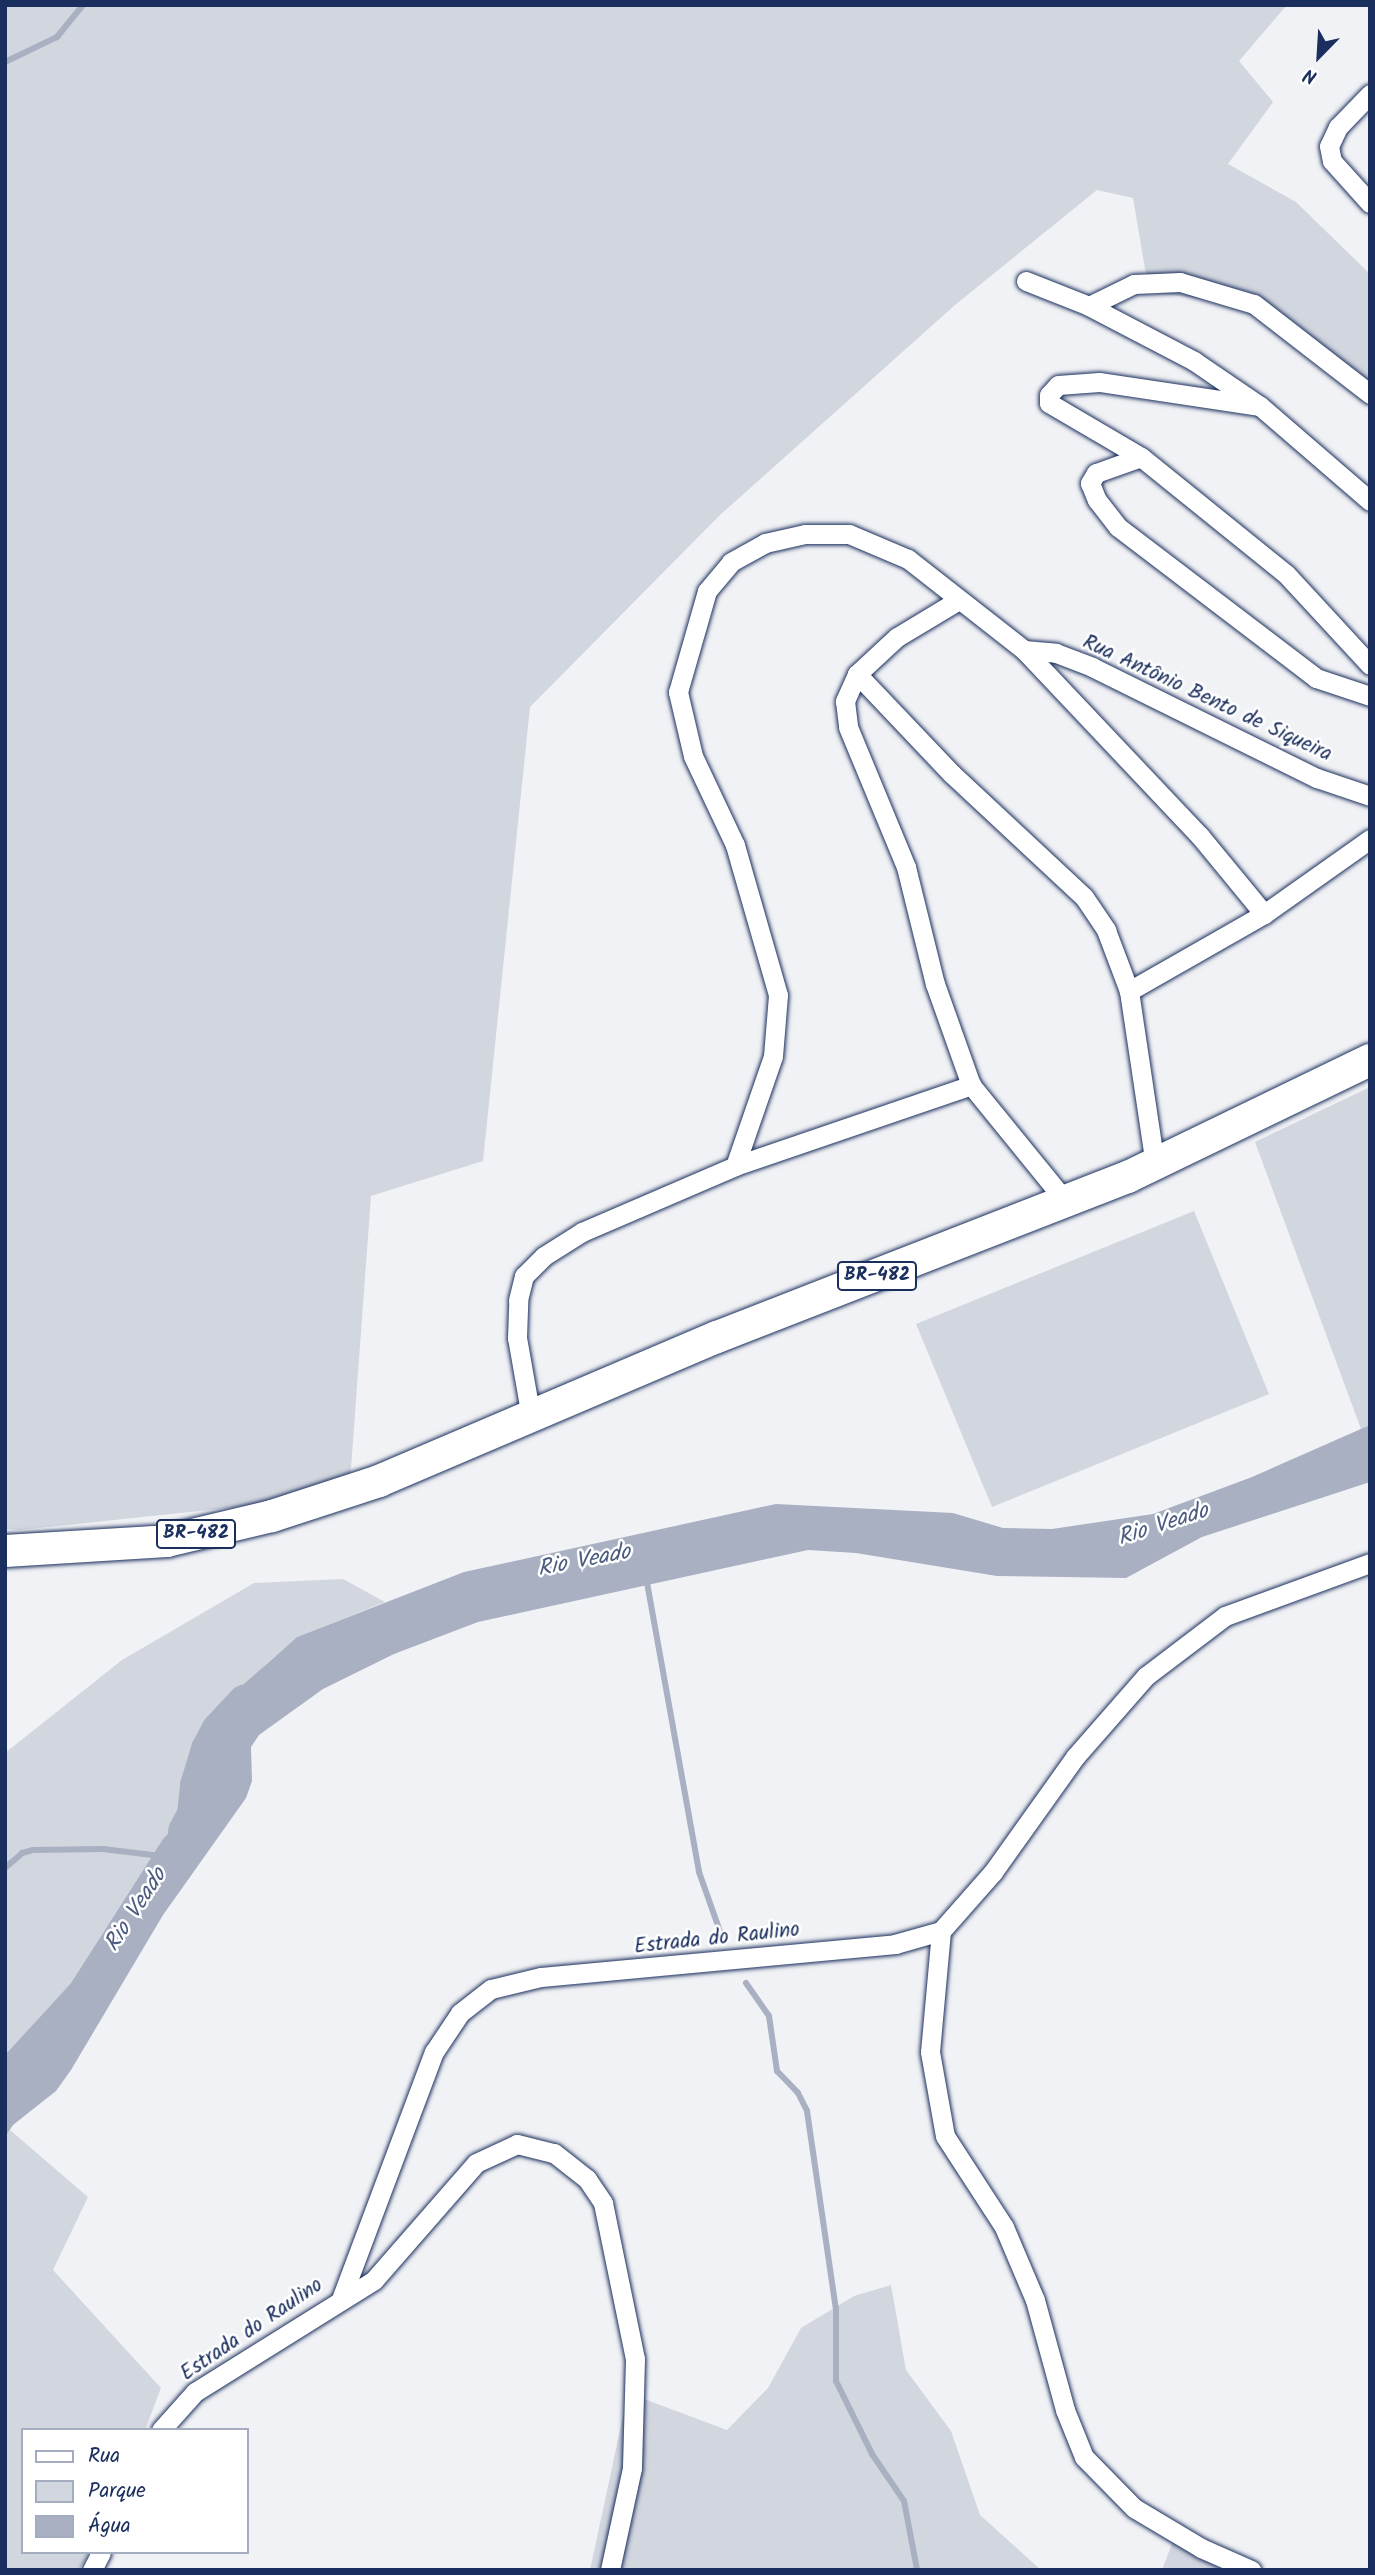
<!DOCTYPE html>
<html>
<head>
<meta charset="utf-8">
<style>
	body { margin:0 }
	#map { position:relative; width:1375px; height:2575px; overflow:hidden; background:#f1f2f5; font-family:Kalam,sans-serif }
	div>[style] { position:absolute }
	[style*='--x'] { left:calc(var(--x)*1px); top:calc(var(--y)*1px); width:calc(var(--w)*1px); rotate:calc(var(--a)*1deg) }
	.green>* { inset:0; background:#d2d6df }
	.water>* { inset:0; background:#a8b0c2 }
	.stream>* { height:6px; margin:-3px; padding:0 3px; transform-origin:3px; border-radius:3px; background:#a8b0c2 }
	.river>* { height:38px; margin:-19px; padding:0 19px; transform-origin:19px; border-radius:19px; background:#a8b0c2 }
	.roads { filter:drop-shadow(0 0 2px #1b2f5e) drop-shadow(0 0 2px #1b2f5e) }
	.minor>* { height:19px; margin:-9.5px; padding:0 9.5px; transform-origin:9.5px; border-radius:9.5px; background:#fff }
	.trunk>* { height:32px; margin:-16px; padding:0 16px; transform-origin:16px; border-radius:16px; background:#fff }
	span { translate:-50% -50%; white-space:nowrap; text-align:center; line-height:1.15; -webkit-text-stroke:5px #fff; paint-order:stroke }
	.shield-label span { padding:2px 5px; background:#fff; border:2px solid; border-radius:5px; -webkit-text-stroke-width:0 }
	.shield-label { font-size:19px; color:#1b2f5e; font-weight:700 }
	.street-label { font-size:21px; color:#1b2f5e }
	.water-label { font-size:23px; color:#4c5c81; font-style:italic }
	.frame { position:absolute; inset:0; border:7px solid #1b2f5e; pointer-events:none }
	.legend { position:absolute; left:21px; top:2428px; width:228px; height:126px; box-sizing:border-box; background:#fff; border:2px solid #a4acbf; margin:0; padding:9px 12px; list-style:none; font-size:21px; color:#1b2f5e }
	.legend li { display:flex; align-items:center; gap:14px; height:35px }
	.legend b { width:35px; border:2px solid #a4acbf }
	.north { position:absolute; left:1284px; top:21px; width:70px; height:70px; -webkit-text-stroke:5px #fff; paint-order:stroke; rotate:204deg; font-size:19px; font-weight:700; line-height:28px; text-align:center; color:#1b2f5e }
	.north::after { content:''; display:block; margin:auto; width:24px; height:32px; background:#1b2f5e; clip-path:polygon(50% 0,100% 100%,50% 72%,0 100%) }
</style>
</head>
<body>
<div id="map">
	<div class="green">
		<div style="clip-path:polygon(5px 5px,1287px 5px,1239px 61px,1273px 102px,1228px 164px,1296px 202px,1370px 274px,1370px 393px,1241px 304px,1149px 292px,1133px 198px,1097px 190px,955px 305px,720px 515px,530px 707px,483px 1161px,371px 1196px,350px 1482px,276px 1503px,20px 1530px,5px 1529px)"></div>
		<div style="clip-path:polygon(1370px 1087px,1370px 1425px,1361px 1429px,1255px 1142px)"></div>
		<div style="clip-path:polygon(1194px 1211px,1269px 1394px,992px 1507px,916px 1324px)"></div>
		<div style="clip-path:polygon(343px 1579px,385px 1602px,297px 1637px,266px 1664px,222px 1713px,187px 1813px,163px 1839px,71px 1983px,5px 2055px,5px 1753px,122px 1660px,254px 1583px)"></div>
		<div style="clip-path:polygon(10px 2130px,88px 2197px,53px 2270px,161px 2388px,145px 2430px,23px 2430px,23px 2552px,89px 2552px,79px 2570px,5px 2570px,5px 2137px)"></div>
		<div style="clip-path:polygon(891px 2285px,906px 2370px,951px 2431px,980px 2515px,1041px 2570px,590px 2570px,628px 2393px,727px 2430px,768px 2388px,801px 2328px,854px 2296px)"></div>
		<div style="clip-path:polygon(1173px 2541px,1246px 2570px,1162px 2570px)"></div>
	</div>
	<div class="water">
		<div style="clip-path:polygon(1370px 1425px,1370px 1482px,1202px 1537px,1126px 1578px,997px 1576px,856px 1553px,808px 1550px,478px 1622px,394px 1654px,323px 1689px,259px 1735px,251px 1747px,252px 1781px,246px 1798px,163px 1915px,71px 2070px,56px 2091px,13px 2125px,5px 2137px,5px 2055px,71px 1983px,163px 1839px,187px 1813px,222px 1713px,244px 1684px,297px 1637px,464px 1572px,776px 1504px,953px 1513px,1003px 1528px,1052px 1529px,1153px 1514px,1252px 1477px)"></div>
	</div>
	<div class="stream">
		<div style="--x:5;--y:62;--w:58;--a:-25.7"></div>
		<div style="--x:57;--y:37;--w:41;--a:-50.9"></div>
		<div style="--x:646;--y:1577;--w:300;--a:79.8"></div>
		<div style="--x:699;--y:1872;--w:66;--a:70.5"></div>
		<div style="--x:5;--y:1868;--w:23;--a:-41"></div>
		<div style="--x:22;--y:1853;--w:11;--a:-15"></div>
		<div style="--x:33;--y:1850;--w:70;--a:-0.8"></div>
		<div style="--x:103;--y:1849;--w:58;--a:6.9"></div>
		<div style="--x:746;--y:1983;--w:40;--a:55.1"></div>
		<div style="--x:769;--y:2016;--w:56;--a:81.7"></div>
		<div style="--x:777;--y:2071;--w:30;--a:46"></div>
		<div style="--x:798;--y:2093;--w:20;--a:63"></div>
		<div style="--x:807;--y:2111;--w:200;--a:81.7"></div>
		<div style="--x:836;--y:2309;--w:72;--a:90"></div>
		<div style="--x:836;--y:2381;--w:81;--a:63.7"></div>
		<div style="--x:872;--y:2454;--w:57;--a:55.8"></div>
		<div style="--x:904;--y:2501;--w:70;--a:79.3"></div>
	</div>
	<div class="river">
		<div style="--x:187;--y:1832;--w:19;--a:-62"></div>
		<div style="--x:196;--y:1815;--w:29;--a:-84"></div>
		<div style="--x:199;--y:1786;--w:38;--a:-73"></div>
		<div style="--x:210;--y:1750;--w:21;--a:-62"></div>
		<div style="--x:220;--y:1731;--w:38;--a:-47"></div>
	</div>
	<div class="roads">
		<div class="minor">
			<div style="--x:1370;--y:94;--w:46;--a:134.1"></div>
			<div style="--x:1338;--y:127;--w:21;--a:115"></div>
			<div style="--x:1329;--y:146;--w:15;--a:79"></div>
			<div style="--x:1332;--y:161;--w:57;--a:47.9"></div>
			<div style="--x:1026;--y:281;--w:68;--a:21.6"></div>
			<div style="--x:1089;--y:306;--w:119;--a:27.6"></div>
			<div style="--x:1194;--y:361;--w:80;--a:34.3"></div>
			<div style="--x:1260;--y:406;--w:145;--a:40.8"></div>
			<div style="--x:1089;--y:306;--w:50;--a:-26.1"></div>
			<div style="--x:1134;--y:284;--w:46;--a:-2.5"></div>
			<div style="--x:1180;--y:282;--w:77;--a:16.6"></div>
			<div style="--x:1254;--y:304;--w:147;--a:37.8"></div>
			<div style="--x:1260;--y:406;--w:163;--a:-171.5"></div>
			<div style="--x:1099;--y:382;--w:41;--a:175.8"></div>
			<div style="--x:1058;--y:385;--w:13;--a:132"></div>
			<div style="--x:1049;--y:395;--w:8;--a:90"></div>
			<div style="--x:1049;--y:403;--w:107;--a:30.4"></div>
			<div style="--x:1141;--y:457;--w:186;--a:38.9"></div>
			<div style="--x:1286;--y:574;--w:124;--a:47.3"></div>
			<div style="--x:1141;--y:457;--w:48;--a:160.4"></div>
			<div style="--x:1096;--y:473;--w:12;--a:121"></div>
			<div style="--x:1090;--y:483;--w:18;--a:68"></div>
			<div style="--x:1097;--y:500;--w:34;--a:52"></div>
			<div style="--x:1118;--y:527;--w:249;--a:37.3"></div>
			<div style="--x:1316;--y:678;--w:57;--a:18.4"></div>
			<div style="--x:957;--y:601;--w:70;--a:149"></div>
			<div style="--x:897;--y:637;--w:54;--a:137.2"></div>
			<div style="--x:857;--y:674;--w:30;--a:114"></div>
			<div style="--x:845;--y:701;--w:26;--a:83"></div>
			<div style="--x:848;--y:727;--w:152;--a:67.5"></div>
			<div style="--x:906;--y:867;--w:121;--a:76.1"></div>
			<div style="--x:935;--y:984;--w:107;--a:70.4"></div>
			<div style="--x:971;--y:1085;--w:151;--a:50.9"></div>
			<div style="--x:1024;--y:650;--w:32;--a:5"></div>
			<div style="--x:1056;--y:653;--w:39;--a:21"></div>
			<div style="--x:1092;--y:667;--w:251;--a:26.3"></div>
			<div style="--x:1317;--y:778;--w:56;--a:18.8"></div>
			<div style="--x:857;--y:674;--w:138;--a:46.5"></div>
			<div style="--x:952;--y:774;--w:180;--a:43"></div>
			<div style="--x:1084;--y:897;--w:40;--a:56"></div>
			<div style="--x:1106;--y:930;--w:65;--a:69.3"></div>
			<div style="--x:1129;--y:991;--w:175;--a:81.5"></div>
			<div style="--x:1129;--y:991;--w:155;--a:-29.7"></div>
			<div style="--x:1264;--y:914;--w:130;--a:-35.3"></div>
			<div style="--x:735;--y:1166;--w:116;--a:-70.9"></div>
			<div style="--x:773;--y:1056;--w:61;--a:-85.3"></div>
			<div style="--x:778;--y:995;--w:156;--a:-106"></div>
			<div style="--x:735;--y:845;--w:98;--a:-115.3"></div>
			<div style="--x:693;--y:756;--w:66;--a:-103.2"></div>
			<div style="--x:678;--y:692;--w:105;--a:-74"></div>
			<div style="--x:707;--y:591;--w:38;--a:-50"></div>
			<div style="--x:731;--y:562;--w:39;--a:-29"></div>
			<div style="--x:765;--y:543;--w:41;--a:-12.7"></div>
			<div style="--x:805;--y:534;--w:44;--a:0"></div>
			<div style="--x:849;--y:534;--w:64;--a:23"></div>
			<div style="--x:908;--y:559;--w:147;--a:38.1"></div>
			<div style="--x:1024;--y:650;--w:256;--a:46.6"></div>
			<div style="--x:1200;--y:836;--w:101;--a:50.6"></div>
			<div style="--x:531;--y:1417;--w:80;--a:-100"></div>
			<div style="--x:517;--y:1338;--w:38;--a:-88"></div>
			<div style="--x:518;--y:1300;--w:25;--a:-76"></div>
			<div style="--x:524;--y:1276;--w:28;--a:-45"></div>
			<div style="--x:544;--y:1256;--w:45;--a:-32.3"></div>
			<div style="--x:582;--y:1232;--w:167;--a:-23.3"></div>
			<div style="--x:735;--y:1166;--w:250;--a:-18.9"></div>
			<div style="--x:941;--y:1931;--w:121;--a:95.2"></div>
			<div style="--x:930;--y:2052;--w:85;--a:79.9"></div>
			<div style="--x:945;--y:2136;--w:108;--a:57"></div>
			<div style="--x:1004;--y:2227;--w:79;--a:67"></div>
			<div style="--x:1035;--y:2300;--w:114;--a:74.7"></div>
			<div style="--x:1065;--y:2410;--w:51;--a:68"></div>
			<div style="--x:1084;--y:2457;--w:71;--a:45.6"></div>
			<div style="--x:1134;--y:2508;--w:78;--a:30.8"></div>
			<div style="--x:1201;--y:2548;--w:55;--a:23.7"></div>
			<div style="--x:341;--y:2299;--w:264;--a:-69.4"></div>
			<div style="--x:434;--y:2052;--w:47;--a:-56.3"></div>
			<div style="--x:460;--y:2013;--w:39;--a:-38"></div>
			<div style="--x:491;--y:1989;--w:51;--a:-13.5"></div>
			<div style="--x:541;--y:1977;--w:356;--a:-5.3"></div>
			<div style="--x:895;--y:1944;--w:48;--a:-15.8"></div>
			<div style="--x:941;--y:1931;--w:79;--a:-48.6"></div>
			<div style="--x:993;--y:1872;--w:141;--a:-54.5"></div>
			<div style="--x:1075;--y:1757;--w:108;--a:-48.8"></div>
			<div style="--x:1146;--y:1676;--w:99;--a:-37.2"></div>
			<div style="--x:1225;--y:1616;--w:154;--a:-20.1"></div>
			<div style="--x:161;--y:2430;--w:51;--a:-48.2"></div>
			<div style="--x:195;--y:2392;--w:211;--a:-32"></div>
			<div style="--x:374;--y:2280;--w:155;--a:-48.9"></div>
			<div style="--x:476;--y:2163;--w:45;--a:-24.9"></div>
			<div style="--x:517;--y:2144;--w:38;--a:14"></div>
			<div style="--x:554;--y:2153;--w:42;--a:38.2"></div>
			<div style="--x:587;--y:2179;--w:29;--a:56"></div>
			<div style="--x:603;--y:2203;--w:159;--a:78.4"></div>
			<div style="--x:635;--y:2359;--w:109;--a:91.6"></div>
			<div style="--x:632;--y:2468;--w:104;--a:102.2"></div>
			<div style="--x:92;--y:2570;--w:20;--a:-63"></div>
		</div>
		<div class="trunk">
			<div style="--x:5;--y:1551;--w:162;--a:-3.5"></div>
			<div style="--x:167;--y:1541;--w:108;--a:-13.4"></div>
			<div style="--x:272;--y:1516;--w:113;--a:-18.1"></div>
			<div style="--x:379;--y:1481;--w:367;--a:-23.1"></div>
			<div style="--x:717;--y:1337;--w:441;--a:-21.3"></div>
			<div style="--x:1128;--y:1177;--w:269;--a:-25.8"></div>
		</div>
	</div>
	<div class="shield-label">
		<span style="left:877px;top:1276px">BR-482</span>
		<span style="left:196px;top:1534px">BR-482</span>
	</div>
	<div class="street-label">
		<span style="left:1207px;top:699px;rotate:25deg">Rua Antônio Bento de Siqueira</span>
		<span style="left:717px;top:1939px;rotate:-6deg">Estrada do Raulino</span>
		<span style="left:252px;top:2330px;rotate:-34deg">Estrada do Raulino</span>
	</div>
	<div class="water-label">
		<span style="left:1163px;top:1525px;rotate:-18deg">Rio Veado</span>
		<span style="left:584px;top:1561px;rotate:-11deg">Rio Veado</span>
		<span style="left:136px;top:1910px;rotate:-57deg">Rio Veado</span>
	</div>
	<div class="frame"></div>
	<ul class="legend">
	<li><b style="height:9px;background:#fff"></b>Rua</li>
	<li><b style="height:19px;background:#d2d6df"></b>Parque</li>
	<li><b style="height:19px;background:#a8b0c2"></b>Água</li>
	</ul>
	<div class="north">N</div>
</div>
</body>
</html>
